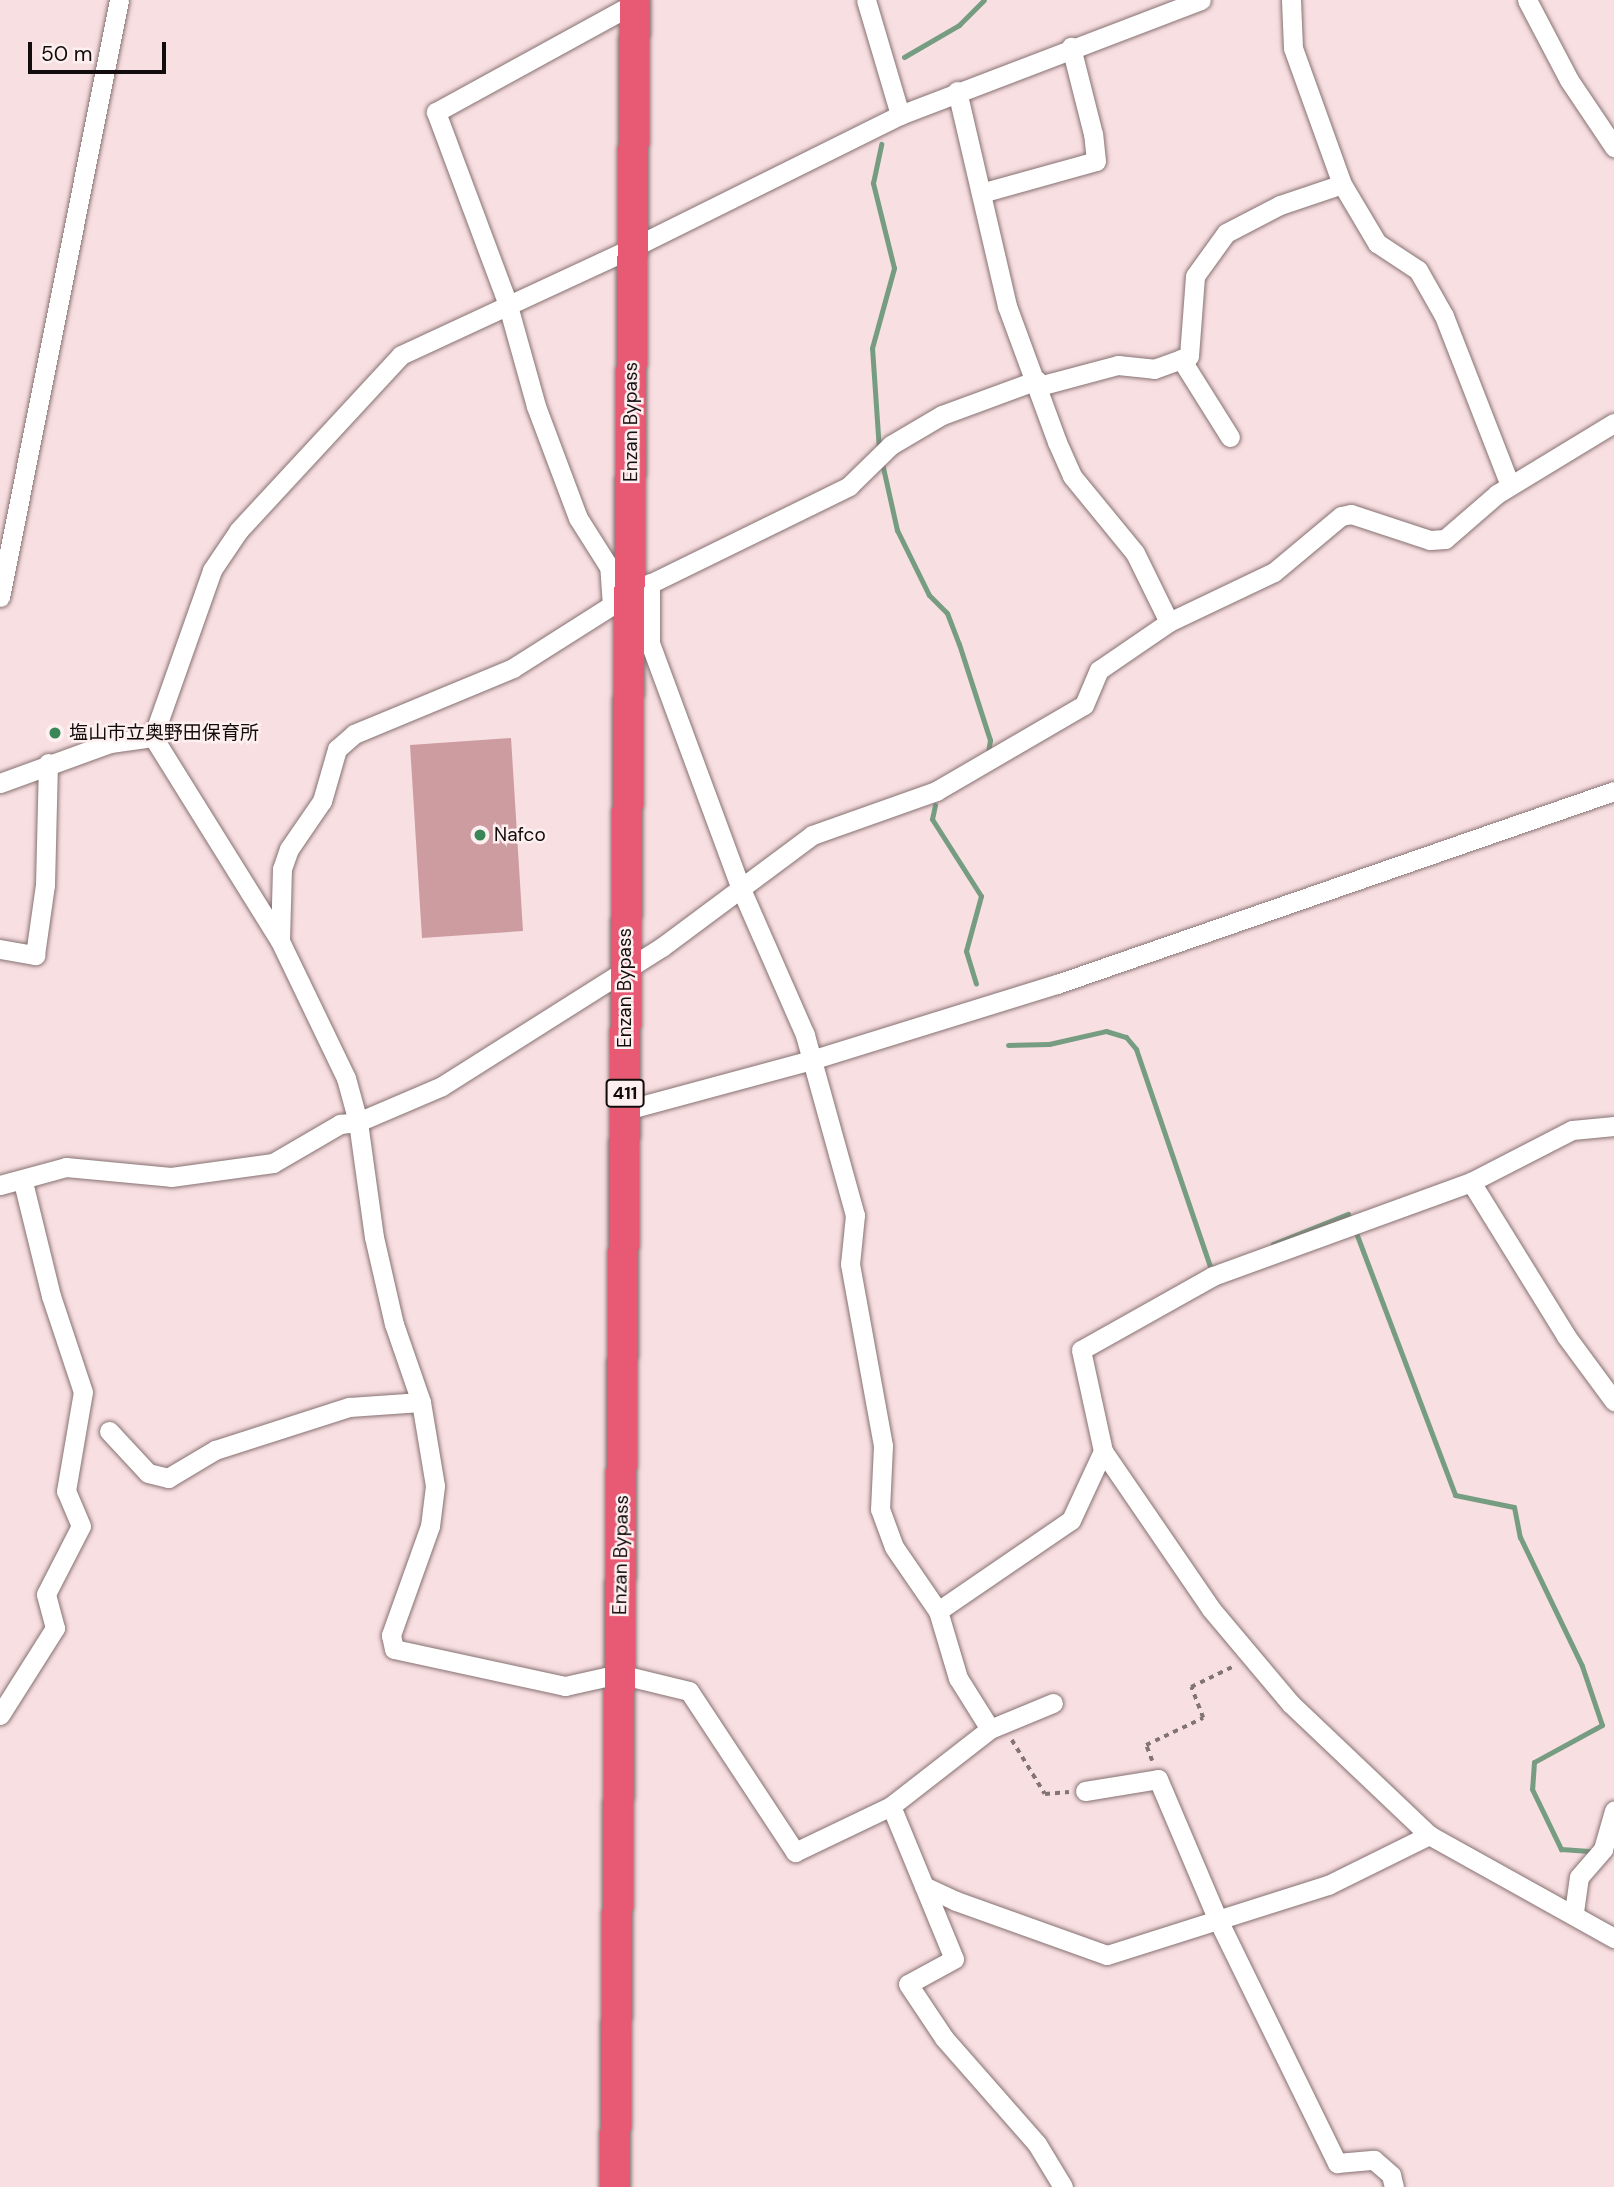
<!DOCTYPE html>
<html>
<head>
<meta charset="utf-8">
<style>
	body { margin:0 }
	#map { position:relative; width:1614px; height:2187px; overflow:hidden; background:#f8dfe1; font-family:"DM Sans","Noto Sans JP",sans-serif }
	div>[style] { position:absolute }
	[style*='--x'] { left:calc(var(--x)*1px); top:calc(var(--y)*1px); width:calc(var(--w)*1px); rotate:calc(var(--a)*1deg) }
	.stream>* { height:5px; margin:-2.5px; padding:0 2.5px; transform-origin:2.5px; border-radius:2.5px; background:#769d82 }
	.building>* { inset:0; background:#cd9ca1 }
	.path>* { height:3.5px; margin-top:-1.75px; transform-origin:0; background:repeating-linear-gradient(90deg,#827374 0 5px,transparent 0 10px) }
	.roads { filter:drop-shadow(0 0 2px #867172) drop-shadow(0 0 2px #867172) }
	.minor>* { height:19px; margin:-9.5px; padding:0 9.5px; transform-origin:9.5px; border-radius:9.5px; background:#fff }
	.highway>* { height:30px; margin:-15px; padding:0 15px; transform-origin:15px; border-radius:15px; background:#e85a73 }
	.dots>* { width:19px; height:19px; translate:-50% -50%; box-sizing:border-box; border:4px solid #feeff0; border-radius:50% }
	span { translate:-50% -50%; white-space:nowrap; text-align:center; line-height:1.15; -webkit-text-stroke:5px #feeff0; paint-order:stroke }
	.shield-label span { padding:2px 5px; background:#feeff0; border:2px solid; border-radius:5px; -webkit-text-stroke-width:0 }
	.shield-label { font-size:18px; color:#130c0c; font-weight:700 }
	.street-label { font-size:19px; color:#130c0c }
	.poi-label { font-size:19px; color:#130c0c }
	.left { translate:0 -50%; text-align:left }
	.scale { position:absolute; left:28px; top:42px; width:138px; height:32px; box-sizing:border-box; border:4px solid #130c0c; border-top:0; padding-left:9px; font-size:21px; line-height:24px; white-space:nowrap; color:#130c0c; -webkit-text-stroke:5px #feeff0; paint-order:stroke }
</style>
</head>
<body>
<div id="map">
	<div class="stream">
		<div style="--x:904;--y:57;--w:64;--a:-30.2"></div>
		<div style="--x:959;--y:25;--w:35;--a:-45"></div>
		<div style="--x:879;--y:450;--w:102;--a:-93.9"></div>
		<div style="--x:872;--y:348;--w:83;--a:-74.6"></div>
		<div style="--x:894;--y:268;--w:88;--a:-103.9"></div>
		<div style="--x:873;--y:183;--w:40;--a:-78"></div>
		<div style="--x:882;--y:463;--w:69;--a:77.4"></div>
		<div style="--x:897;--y:530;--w:72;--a:63.8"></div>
		<div style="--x:929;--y:595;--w:25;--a:45"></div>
		<div style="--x:947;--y:613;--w:33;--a:69"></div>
		<div style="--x:959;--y:644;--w:101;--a:72.1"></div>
		<div style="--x:990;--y:740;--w:13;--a:99"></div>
		<div style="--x:935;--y:805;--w:14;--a:102"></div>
		<div style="--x:932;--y:819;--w:91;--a:57.5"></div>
		<div style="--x:981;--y:896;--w:57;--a:105.3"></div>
		<div style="--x:966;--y:951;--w:34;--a:73"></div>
		<div style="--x:1008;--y:1045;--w:41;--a:-1.4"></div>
		<div style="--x:1049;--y:1044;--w:58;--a:-12.8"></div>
		<div style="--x:1106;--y:1031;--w:21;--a:17"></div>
		<div style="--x:1126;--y:1037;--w:16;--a:50"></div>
		<div style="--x:1136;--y:1049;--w:232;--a:71.2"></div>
		<div style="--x:1211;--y:1269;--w:4;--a:-27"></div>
		<div style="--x:1355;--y:1230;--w:283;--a:69.3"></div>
		<div style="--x:1455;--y:1495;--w:60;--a:11.5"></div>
		<div style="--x:1514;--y:1507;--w:31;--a:79"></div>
		<div style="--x:1520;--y:1537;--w:143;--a:64.3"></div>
		<div style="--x:1582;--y:1666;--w:62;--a:71.3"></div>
		<div style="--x:1602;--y:1725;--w:77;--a:151.4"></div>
		<div style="--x:1534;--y:1762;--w:27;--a:94"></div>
		<div style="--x:1532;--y:1789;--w:67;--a:64.2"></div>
		<div style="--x:1561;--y:1849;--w:28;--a:4"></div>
		<div style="--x:1273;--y:1244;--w:81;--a:-21.8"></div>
	</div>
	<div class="building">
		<div style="clip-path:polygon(511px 738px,523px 931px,422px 938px,410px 745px)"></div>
	</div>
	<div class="path">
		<div style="--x:1012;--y:1740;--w:63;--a:58.6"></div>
		<div style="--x:1045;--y:1794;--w:24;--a:-5"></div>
		<div style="--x:1152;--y:1761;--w:17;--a:-111"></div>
		<div style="--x:1146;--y:1745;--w:63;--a:-25.3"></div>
		<div style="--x:1203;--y:1718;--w:33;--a:-111"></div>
		<div style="--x:1191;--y:1687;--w:48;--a:-26"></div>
	</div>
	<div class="roads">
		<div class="minor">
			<div style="--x:866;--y:0;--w:120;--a:73.5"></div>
			<div style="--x:1291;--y:0;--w:48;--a:87.6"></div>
			<div style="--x:1293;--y:48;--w:145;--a:70.2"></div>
			<div style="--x:1342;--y:184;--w:69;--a:59.3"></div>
			<div style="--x:1377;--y:243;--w:49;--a:33.4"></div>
			<div style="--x:1418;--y:270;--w:53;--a:60.5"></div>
			<div style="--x:1444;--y:316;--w:181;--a:68.7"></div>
			<div style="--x:1527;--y:0;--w:90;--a:62.3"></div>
			<div style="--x:1569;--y:80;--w:81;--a:56.1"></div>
			<div style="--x:957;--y:91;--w:221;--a:76.9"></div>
			<div style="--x:1007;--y:306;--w:145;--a:69.8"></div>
			<div style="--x:1057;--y:442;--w:37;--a:66"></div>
			<div style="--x:1072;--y:476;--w:99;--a:50.7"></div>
			<div style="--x:1135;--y:553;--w:77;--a:63.8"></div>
			<div style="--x:981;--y:193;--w:119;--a:-15.5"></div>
			<div style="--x:1096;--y:161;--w:27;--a:-96"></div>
			<div style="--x:1093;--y:134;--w:90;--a:-104.2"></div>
			<div style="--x:1181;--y:359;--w:92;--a:57.9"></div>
			<div style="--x:1039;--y:386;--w:82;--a:-14.9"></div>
			<div style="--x:1118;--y:365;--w:36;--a:6"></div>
			<div style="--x:1154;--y:369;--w:37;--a:-20"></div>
			<div style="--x:1189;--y:356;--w:80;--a:-85.7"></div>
			<div style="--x:1195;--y:276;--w:53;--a:-54.2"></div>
			<div style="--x:1226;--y:233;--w:61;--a:-27.4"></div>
			<div style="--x:1280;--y:205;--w:65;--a:-18.7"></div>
			<div style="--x:650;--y:583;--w:60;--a:90"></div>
			<div style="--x:650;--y:643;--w:262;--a:69.7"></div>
			<div style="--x:741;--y:889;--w:159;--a:66.3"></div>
			<div style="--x:805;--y:1035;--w:187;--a:74.5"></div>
			<div style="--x:855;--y:1215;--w:49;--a:95.8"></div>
			<div style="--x:850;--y:1264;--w:185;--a:79.7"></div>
			<div style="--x:883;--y:1446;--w:63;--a:92.7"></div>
			<div style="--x:880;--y:1509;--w:40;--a:69.8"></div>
			<div style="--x:894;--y:1547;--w:78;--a:55.5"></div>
			<div style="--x:938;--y:1611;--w:70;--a:73.4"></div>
			<div style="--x:958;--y:1678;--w:60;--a:57.9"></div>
			<div style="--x:0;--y:597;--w:609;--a:-78.73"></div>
			<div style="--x:612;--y:606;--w:39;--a:-94"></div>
			<div style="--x:609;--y:567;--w:58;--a:-122.3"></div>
			<div style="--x:578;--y:518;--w:120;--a:-110.6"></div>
			<div style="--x:536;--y:406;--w:108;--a:-105.6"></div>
			<div style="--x:507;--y:302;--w:203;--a:-110.5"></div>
			<div style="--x:436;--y:112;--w:227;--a:-28.7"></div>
			<div style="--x:153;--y:737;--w:240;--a:58.1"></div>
			<div style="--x:280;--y:941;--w:152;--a:64.3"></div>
			<div style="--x:346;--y:1078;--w:46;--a:74.7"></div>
			<div style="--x:358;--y:1122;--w:116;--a:82.1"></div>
			<div style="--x:374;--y:1237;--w:89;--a:77.1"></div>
			<div style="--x:394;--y:1324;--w:83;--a:70.9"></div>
			<div style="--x:421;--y:1402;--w:85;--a:80.5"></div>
			<div style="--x:435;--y:1486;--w:40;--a:97.1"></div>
			<div style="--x:430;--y:1526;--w:116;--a:109.7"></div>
			<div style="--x:391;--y:1635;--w:14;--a:78"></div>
			<div style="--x:394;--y:1649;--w:175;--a:12.2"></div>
			<div style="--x:565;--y:1686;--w:55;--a:-12.5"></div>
			<div style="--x:619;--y:1674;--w:72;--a:13.7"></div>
			<div style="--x:689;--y:1691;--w:193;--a:56.6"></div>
			<div style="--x:795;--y:1852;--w:106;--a:-25.6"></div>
			<div style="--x:891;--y:1806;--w:125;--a:-37.9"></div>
			<div style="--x:990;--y:1729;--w:68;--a:-22.4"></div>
			<div style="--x:153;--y:737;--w:177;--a:-70.5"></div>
			<div style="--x:212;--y:570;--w:48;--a:-56"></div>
			<div style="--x:239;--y:530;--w:238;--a:-47.2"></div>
			<div style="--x:401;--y:355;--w:257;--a:-24.9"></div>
			<div style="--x:634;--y:247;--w:297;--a:-26.4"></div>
			<div style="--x:900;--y:115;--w:322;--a:-20.9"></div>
			<div style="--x:0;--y:783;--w:117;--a:-20"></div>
			<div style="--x:110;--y:743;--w:43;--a:-7.9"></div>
			<div style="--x:280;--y:940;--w:71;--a:-88.4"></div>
			<div style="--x:282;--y:869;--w:21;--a:-71"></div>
			<div style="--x:289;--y:849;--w:58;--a:-55.5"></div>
			<div style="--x:322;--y:801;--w:54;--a:-73.9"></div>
			<div style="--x:337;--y:749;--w:23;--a:-41"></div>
			<div style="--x:354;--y:734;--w:172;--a:-22.5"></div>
			<div style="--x:513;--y:668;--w:140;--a:-32.4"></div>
			<div style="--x:631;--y:593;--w:243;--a:-26.1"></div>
			<div style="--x:849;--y:486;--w:59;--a:-44.3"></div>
			<div style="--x:891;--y:445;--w:59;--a:-30.5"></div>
			<div style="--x:942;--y:415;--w:101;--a:-20.2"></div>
			<div style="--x:0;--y:949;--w:36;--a:10"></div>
			<div style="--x:35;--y:955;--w:71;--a:-81.9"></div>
			<div style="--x:45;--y:885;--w:122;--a:-88.6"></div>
			<div style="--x:626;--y:1110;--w:192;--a:-15.1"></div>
			<div style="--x:811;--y:1060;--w:257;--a:-17.2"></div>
			<div style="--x:1057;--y:984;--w:589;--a:-19.11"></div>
			<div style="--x:1614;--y:1126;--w:42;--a:174.6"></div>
			<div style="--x:1572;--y:1130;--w:114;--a:152.8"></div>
			<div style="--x:1471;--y:1182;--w:275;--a:160"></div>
			<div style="--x:1213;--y:1276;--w:151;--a:150.7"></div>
			<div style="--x:1081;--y:1350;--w:103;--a:77.7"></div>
			<div style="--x:1103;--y:1451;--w:191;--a:55.6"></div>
			<div style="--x:1211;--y:1609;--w:124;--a:49.9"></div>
			<div style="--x:1291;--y:1704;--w:190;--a:43.5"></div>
			<div style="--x:1429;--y:1835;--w:212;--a:29.1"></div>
			<div style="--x:1471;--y:1182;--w:181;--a:58.3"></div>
			<div style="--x:1566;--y:1336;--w:81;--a:53.6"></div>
			<div style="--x:0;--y:1185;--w:68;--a:-15.3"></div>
			<div style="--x:66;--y:1167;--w:105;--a:5.4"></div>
			<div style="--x:171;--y:1177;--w:103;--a:-7.8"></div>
			<div style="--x:273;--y:1163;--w:78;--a:-30.2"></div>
			<div style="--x:340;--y:1124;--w:18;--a:-6"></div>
			<div style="--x:358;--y:1122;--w:91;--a:-23.2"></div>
			<div style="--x:442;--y:1086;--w:260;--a:-32.3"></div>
			<div style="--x:662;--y:947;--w:187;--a:-36.7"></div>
			<div style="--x:812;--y:835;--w:132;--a:-19.5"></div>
			<div style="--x:936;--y:791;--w:171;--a:-30.2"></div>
			<div style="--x:1084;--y:705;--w:38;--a:-67"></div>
			<div style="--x:1099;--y:670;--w:85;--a:-34.4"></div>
			<div style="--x:1169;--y:622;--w:116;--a:-25.5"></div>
			<div style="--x:1274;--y:572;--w:87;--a:-39.9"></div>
			<div style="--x:1341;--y:516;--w:10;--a:-11"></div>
			<div style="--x:1351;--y:514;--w:83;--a:18.2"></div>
			<div style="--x:1430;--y:540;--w:15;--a:-4"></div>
			<div style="--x:1445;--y:539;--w:69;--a:-40.9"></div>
			<div style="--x:1497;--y:494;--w:137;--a:-31.3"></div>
			<div style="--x:109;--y:1431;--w:57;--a:47.1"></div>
			<div style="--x:148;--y:1473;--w:21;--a:14"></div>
			<div style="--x:168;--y:1478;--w:55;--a:-30.8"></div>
			<div style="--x:215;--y:1450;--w:141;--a:-17.8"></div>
			<div style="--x:349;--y:1407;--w:72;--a:-4"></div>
			<div style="--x:938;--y:1611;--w:161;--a:-34.4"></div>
			<div style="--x:1071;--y:1520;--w:76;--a:-65.1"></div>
			<div style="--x:0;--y:1715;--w:103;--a:-57.7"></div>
			<div style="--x:55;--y:1628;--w:35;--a:-105"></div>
			<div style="--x:46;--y:1594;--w:76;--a:-62.8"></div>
			<div style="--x:81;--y:1526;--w:38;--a:-113"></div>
			<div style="--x:66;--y:1491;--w:100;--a:-80.3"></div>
			<div style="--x:83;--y:1392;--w:101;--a:-108.4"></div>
			<div style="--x:51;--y:1296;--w:117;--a:-103.8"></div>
			<div style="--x:1085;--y:1791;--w:74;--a:-9.3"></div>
			<div style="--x:1158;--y:1779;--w:151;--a:67"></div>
			<div style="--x:1217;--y:1918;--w:273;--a:63.9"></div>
			<div style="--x:1337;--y:2163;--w:37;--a:-5"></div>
			<div style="--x:1374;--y:2160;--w:23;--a:41"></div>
			<div style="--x:1391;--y:2175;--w:12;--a:76"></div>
			<div style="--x:891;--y:1806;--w:165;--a:67.6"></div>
			<div style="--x:954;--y:1959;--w:52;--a:151.5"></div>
			<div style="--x:908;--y:1984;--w:65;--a:56.3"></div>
			<div style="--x:944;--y:2038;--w:141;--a:48.7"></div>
			<div style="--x:1037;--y:2144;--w:50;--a:58.8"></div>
			<div style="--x:924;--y:1886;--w:35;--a:25"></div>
			<div style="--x:956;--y:1901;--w:160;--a:19.7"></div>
			<div style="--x:1107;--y:1955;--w:232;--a:-17.6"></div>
			<div style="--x:1328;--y:1885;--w:113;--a:-26.3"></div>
			<div style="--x:1574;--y:1912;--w:35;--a:-82"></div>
			<div style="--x:1579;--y:1877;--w:37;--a:-49"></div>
			<div style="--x:1603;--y:1849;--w:40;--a:-74"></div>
		</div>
		<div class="highway">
			<div style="--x:615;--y:2187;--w:2187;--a:-89.48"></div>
		</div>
	</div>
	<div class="dots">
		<div style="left:55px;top:733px;background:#398757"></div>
		<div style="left:480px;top:835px;background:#398757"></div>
	</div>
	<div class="shield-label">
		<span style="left:625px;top:1093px">411</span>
	</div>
	<div class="street-label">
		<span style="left:631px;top:422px;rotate:-90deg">Enzan Bypass</span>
		<span style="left:625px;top:988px;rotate:-90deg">Enzan Bypass</span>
		<span style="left:621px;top:1555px;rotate:-89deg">Enzan Bypass</span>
	</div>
	<div class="poi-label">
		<span class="left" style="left:69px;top:733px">塩山市立奥野田保育所</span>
		<span class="left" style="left:494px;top:835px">Nafco</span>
	</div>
	<div class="scale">50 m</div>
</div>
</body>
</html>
